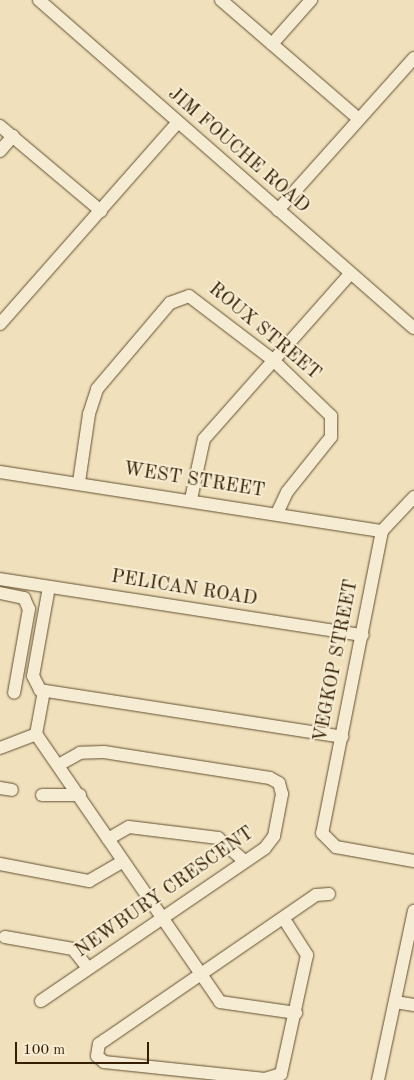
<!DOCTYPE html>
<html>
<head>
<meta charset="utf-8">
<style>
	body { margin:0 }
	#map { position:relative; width:414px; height:1080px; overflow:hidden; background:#f0e1bc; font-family:"Old Standard TT",serif }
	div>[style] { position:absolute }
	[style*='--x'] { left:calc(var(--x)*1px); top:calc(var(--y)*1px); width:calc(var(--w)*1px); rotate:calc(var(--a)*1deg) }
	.roads { filter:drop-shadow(0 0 1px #644f30) drop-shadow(0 0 1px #644f30) }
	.minor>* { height:12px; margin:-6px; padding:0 6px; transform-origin:6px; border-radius:6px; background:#f5ecd3 }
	span { translate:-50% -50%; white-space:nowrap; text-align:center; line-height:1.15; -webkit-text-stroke:4px #f5ecd3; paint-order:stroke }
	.street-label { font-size:19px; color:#351e01 }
	.scale { position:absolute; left:15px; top:1042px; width:134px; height:22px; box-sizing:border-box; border:2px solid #351e01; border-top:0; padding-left:6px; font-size:15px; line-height:18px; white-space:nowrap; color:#351e01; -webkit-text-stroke:4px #f5ecd3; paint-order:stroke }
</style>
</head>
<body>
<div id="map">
	<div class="roads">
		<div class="minor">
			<div style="--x:39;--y:0;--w:498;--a:41.2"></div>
			<div style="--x:221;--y:0;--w:182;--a:40.8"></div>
			<div style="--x:272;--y:44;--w:59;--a:-48.4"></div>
			<div style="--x:0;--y:126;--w:132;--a:40.1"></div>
			<div style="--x:0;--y:151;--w:20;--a:-49"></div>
			<div style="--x:278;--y:210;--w:204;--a:-48.2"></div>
			<div style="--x:0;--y:324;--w:269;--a:-48.6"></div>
			<div style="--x:0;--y:472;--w:387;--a:8.8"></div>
			<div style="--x:79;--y:482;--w:69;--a:-81.6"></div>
			<div style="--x:89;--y:414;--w:26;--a:-72"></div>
			<div style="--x:97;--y:389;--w:113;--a:-49.7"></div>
			<div style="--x:170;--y:303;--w:20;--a:-20"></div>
			<div style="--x:189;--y:296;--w:106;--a:37.3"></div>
			<div style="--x:273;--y:360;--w:81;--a:44"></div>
			<div style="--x:331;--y:416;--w:21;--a:90"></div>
			<div style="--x:331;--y:437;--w:70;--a:128.7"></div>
			<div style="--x:287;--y:492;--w:23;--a:115"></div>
			<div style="--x:414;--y:497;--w:47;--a:133.3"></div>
			<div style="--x:382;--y:531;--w:308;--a:101.2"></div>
			<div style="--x:322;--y:833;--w:20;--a:45"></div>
			<div style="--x:336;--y:847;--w:79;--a:10.2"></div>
			<div style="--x:191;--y:499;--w:61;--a:-77.8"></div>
			<div style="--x:204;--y:439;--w:220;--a:-48.5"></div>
			<div style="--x:0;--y:579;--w:367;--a:8.8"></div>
			<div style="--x:49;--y:587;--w:90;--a:100.2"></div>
			<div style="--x:33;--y:676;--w:16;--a:63"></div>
			<div style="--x:40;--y:690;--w:306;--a:8.8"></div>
			<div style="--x:0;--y:593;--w:25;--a:12"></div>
			<div style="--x:24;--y:598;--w:12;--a:66"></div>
			<div style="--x:29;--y:609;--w:85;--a:100.1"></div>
			<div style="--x:44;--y:691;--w:44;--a:100.5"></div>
			<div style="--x:36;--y:734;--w:325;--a:55.5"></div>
			<div style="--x:220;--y:1002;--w:77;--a:8.2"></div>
			<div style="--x:0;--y:748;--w:39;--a:-21"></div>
			<div style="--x:0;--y:788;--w:12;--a:9"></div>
			<div style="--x:42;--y:795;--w:38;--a:0"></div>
			<div style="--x:108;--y:839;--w:24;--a:-30"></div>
			<div style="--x:129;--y:827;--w:90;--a:7"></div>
			<div style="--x:218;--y:838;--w:35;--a:41"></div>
			<div style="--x:0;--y:864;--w:91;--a:10.8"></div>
			<div style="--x:89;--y:881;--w:39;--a:-30"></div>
			<div style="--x:284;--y:919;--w:43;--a:57.4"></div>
			<div style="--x:307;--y:955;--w:122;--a:102.3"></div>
			<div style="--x:281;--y:1074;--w:17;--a:163"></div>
			<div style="--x:265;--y:1079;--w:162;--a:-174"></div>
			<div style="--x:104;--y:1062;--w:9;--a:-139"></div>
			<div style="--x:97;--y:1056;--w:12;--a:-81"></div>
			<div style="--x:99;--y:1044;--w:7;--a:-34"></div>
			<div style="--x:105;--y:1040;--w:256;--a:-34.5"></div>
			<div style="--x:316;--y:895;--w:13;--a:-4"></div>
			<div style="--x:5;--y:937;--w:69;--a:10"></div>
			<div style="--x:73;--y:949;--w:24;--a:52"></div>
			<div style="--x:41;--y:1001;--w:271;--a:-34.3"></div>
			<div style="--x:265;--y:848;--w:15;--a:-53"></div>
			<div style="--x:274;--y:836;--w:43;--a:-79.2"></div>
			<div style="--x:282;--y:794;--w:11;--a:-105"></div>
			<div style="--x:279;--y:783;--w:10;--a:-151"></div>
			<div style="--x:270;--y:778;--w:168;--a:-171.1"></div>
			<div style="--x:104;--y:752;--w:24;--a:178"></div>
			<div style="--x:80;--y:753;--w:23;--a:151"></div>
			<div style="--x:395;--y:1002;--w:19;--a:9"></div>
			<div style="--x:378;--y:1080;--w:173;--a:-78"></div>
		</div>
	</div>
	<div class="street-label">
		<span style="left:238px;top:151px;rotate:41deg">JIM FOUCHE ROAD</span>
		<span style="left:264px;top:332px;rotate:40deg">ROUX STREET</span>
		<span style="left:194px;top:481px;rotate:9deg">WEST STREET</span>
		<span style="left:184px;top:589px;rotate:9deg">PELICAN ROAD</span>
		<span style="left:337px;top:661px;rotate:-79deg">VEGKOP STREET</span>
		<span style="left:165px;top:893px;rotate:-35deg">NEWBURY CRESCENT</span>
	</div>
	<div class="scale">100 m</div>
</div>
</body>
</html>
